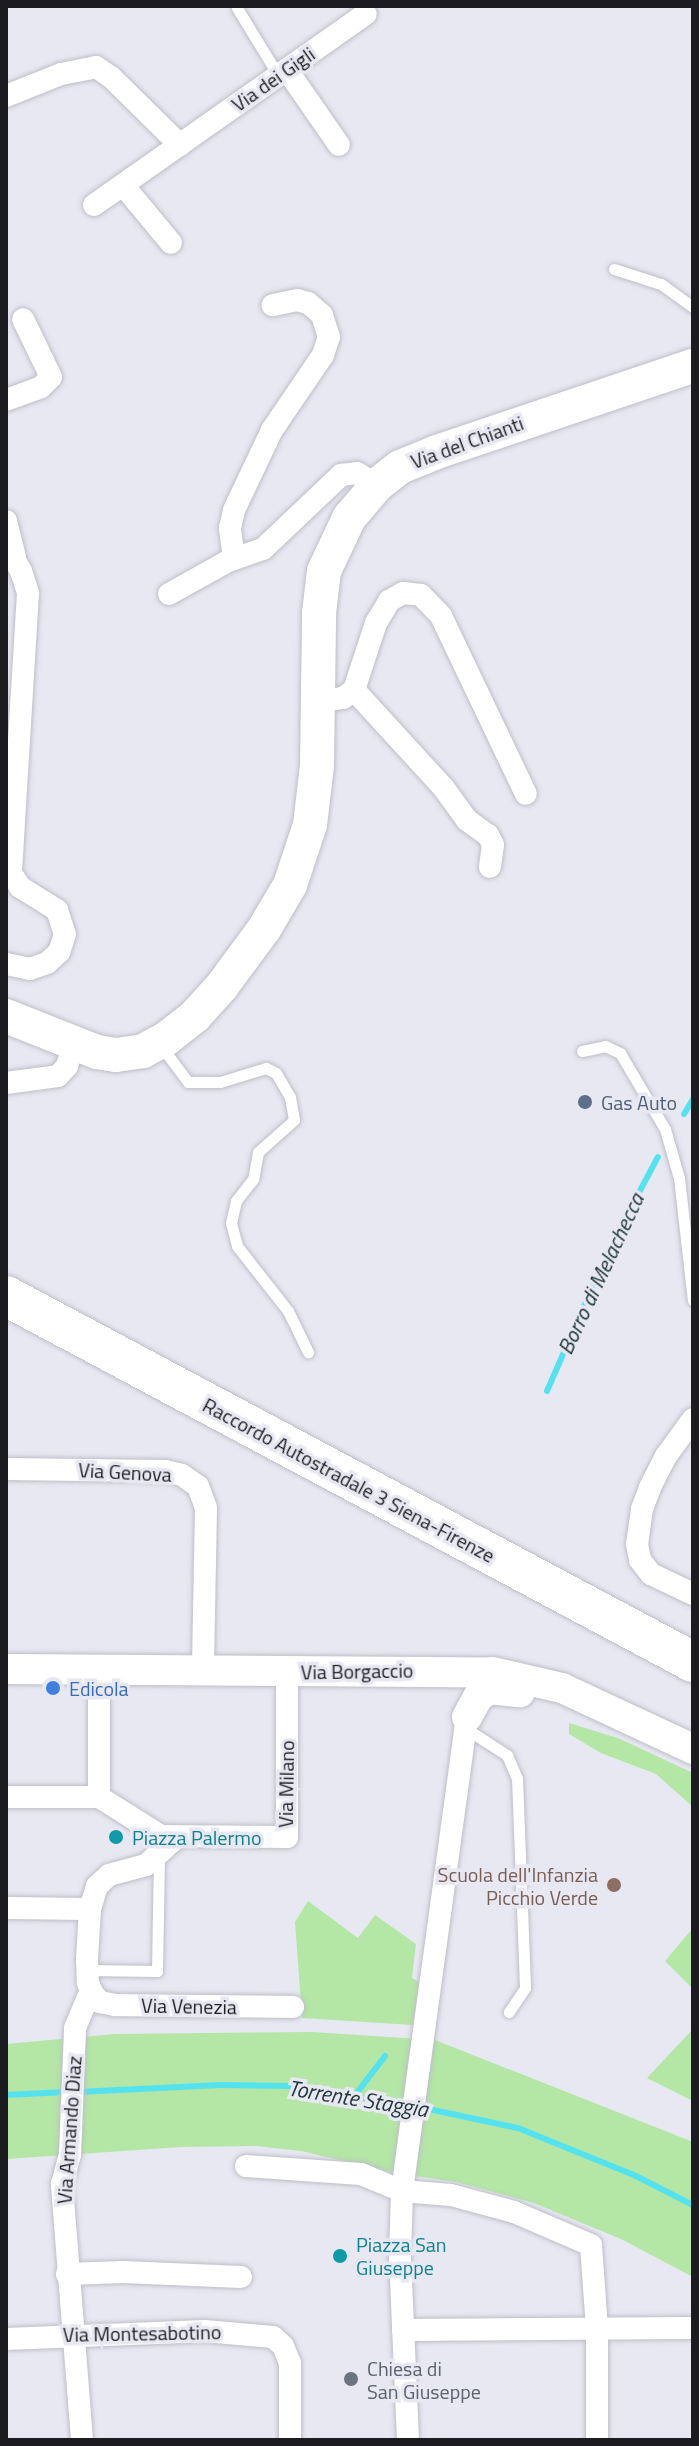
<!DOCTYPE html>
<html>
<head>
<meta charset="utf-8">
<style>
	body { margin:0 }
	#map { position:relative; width:699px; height:2446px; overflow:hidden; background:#e8e8f2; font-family:"Titillium Web",sans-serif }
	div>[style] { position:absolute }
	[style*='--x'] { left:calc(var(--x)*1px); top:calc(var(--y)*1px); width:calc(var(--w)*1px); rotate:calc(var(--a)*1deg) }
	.green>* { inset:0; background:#b4e6a5 }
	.stream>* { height:6px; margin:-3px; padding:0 3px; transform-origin:3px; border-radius:3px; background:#55e2ef }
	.roads { filter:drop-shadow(0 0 2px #bebec7) drop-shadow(0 0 2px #bebec7) }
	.lane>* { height:11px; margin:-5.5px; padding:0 5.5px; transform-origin:5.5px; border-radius:5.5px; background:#fff }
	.street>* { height:22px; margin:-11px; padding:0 11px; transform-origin:11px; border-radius:11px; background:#fff }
	.secondary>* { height:30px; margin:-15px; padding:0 15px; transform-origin:15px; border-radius:15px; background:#fff }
	.primary>* { height:34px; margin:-17px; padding:0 17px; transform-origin:17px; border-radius:17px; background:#fff }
	.highway>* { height:40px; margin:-20px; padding:0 20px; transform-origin:20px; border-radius:20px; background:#fff }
	.dots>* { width:22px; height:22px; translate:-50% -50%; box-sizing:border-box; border:4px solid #e8e8f2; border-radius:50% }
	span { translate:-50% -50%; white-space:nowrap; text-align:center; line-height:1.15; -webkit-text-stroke:7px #e8e8f2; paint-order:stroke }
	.street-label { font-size:20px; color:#1c1c20 }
	.service-label { font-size:20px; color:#4e5e75 }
	.left { translate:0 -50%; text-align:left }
	.shop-label { font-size:20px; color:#366cbe }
	.culture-label { font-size:20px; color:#0d838f }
	.education-label { font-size:20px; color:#785e54 }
	.right { translate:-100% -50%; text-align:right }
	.worship-label { font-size:20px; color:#5b616d }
	.water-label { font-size:22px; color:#1f3739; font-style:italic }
	.frame { position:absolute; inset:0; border:8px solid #1c1c20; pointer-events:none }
</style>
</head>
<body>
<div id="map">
	<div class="green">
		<div style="clip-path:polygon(569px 1723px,618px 1738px,693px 1773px,693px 1807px,656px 1774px,601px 1753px,569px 1734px)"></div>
		<div style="clip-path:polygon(308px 1901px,358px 1938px,375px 1915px,416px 1944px,412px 1978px,419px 1982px,413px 2025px,302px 2018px,295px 1922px)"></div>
		<div style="clip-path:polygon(693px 1928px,693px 1989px,665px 1961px)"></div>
		<div style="clip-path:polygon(693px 2029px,693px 2101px,647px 2078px)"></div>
		<div style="clip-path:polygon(312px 2032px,435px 2040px,693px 2142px,693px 2277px,621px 2239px,534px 2203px,456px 2182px,395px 2173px,301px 2151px,256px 2146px,181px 2147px,6px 2159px,6px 2044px,115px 2034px)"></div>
	</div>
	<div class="stream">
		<div style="--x:684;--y:1114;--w:17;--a:-59"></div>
		<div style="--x:547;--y:1391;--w:155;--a:-66.4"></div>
		<div style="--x:609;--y:1249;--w:104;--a:-62"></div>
		<div style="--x:77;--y:2092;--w:143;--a:-2.8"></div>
		<div style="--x:220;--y:2085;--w:70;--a:0.8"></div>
		<div style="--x:290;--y:2086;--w:120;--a:9.1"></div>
		<div style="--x:356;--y:2094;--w:48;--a:-52.7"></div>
		<div style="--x:6;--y:2095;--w:60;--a:-2.9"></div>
		<div style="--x:419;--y:2107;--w:101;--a:12"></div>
		<div style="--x:518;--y:2128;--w:127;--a:22.1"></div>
		<div style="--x:636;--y:2176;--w:64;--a:27"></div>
	</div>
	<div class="roads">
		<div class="lane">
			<div style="--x:237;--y:8;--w:79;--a:58.5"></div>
			<div style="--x:614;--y:269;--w:49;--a:17.7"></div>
			<div style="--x:661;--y:284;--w:39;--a:36"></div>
			<div style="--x:161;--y:1046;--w:45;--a:53.1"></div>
			<div style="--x:188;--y:1082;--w:32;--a:0"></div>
			<div style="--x:220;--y:1082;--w:48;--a:-16.9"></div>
			<div style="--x:266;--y:1068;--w:11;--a:27"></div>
			<div style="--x:276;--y:1073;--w:28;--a:60"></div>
			<div style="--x:290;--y:1097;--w:23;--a:80"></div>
			<div style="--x:294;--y:1120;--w:48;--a:138.4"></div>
			<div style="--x:258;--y:1152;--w:27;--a:100"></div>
			<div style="--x:253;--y:1179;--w:28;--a:128"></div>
			<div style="--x:236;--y:1201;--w:23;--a:103"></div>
			<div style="--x:231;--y:1223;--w:24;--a:75"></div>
			<div style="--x:237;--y:1246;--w:83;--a:51.9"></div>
			<div style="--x:288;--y:1311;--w:46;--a:64"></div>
			<div style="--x:582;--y:1051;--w:24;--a:-12"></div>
			<div style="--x:605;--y:1046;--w:17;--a:25"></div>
			<div style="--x:620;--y:1053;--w:88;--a:59.4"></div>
			<div style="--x:665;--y:1129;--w:51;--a:74.1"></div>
			<div style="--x:679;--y:1178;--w:123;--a:83.5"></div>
			<div style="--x:465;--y:1728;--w:50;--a:32.7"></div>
			<div style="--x:507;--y:1755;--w:25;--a:67"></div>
			<div style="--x:517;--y:1778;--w:210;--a:87.8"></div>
			<div style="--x:525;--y:1988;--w:29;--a:124"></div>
			<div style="--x:87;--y:1970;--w:70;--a:0.8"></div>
			<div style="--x:157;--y:1971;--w:117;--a:-89"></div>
		</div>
		<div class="street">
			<div style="--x:287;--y:70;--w:91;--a:55.3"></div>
			<div style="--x:6;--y:96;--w:59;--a:-21.8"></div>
			<div style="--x:61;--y:74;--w:36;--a:-11"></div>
			<div style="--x:96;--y:67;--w:18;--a:34"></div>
			<div style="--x:111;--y:77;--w:97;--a:44.6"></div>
			<div style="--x:123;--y:185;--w:75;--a:50.4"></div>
			<div style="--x:94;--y:205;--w:332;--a:-35.1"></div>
			<div style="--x:6;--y:400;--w:37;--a:-20"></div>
			<div style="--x:41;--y:387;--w:14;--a:-45"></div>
			<div style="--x:51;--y:377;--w:64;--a:-115.8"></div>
			<div style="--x:6;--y:521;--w:38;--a:76"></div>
			<div style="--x:6;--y:544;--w:31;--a:61"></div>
			<div style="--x:21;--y:571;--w:23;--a:72"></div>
			<div style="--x:28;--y:593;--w:281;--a:93.5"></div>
			<div style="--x:11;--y:873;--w:17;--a:57"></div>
			<div style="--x:20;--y:887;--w:44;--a:31.9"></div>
			<div style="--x:57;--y:910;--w:25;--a:72"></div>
			<div style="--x:65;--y:934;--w:19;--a:108"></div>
			<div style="--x:59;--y:952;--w:16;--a:137"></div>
			<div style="--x:47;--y:963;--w:18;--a:161"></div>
			<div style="--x:30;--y:969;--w:25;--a:-168"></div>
			<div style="--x:234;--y:558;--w:30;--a:-98"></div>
			<div style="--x:230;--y:528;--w:18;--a:-77"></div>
			<div style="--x:234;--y:510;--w:89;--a:-64.6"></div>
			<div style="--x:272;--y:430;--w:91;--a:-55.8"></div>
			<div style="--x:323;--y:355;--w:19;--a:-72"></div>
			<div style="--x:329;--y:337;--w:23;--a:-108"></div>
			<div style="--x:322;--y:315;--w:18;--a:-139"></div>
			<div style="--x:308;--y:303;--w:11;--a:-165"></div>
			<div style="--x:297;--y:300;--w:25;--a:168"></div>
			<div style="--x:169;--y:594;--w:68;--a:-29.2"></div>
			<div style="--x:228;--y:561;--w:37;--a:-19"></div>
			<div style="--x:263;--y:549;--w:108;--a:-43.5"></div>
			<div style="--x:341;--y:475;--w:16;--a:-7"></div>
			<div style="--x:357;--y:473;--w:23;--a:31"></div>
			<div style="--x:354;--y:690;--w:132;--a:47.5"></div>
			<div style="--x:443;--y:787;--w:41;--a:54"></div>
			<div style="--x:467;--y:820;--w:26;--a:36"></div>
			<div style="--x:488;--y:835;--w:11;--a:63"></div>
			<div style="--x:493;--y:845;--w:22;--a:98"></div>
			<div style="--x:317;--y:702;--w:26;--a:-9"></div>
			<div style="--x:343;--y:698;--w:14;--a:-36"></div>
			<div style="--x:354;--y:690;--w:71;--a:-71.8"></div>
			<div style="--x:376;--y:623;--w:26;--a:-59"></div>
			<div style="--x:389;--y:601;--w:16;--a:-30"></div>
			<div style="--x:403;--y:593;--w:18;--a:6"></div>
			<div style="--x:421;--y:595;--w:29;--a:46"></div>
			<div style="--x:441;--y:616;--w:197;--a:64.5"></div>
			<div style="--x:6;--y:1083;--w:52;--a:-7.7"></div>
			<div style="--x:58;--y:1076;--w:13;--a:-48"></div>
			<div style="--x:67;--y:1066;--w:22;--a:-72"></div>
			<div style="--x:693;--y:1419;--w:46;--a:126.1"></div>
			<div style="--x:666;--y:1456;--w:36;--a:117"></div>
			<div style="--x:650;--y:1488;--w:22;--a:111"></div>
			<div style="--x:642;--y:1509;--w:35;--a:98"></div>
			<div style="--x:637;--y:1544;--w:16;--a:79"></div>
			<div style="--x:640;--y:1560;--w:18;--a:52"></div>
			<div style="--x:651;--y:1574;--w:47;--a:25.5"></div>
			<div style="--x:6;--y:1469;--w:159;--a:0.7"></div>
			<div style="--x:165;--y:1471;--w:17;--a:13"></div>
			<div style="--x:182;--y:1475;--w:19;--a:35"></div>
			<div style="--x:198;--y:1486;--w:23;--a:70"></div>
			<div style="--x:206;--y:1508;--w:162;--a:91.1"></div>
			<div style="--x:6;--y:1797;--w:93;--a:0"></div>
			<div style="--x:99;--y:1797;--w:73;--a:32.2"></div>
			<div style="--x:161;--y:1836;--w:126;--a:0.5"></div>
			<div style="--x:287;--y:1837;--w:165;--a:-90"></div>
			<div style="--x:99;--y:1797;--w:128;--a:-90"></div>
			<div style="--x:177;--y:1837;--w:42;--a:137.9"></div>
			<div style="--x:146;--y:1865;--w:38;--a:165"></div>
			<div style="--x:109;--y:1875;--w:16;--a:137"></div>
			<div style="--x:97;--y:1886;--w:24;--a:107"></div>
			<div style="--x:90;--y:1909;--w:50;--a:93.4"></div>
			<div style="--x:87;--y:1959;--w:24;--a:88"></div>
			<div style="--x:88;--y:1983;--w:12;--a:66"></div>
			<div style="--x:93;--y:1994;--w:11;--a:49"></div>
			<div style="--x:100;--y:2002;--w:15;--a:11"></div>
			<div style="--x:115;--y:2005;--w:178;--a:0.6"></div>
			<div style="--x:6;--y:1908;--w:84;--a:0.7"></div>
			<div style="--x:246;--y:2166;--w:115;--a:4"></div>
			<div style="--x:361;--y:2174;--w:44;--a:22.5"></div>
			<div style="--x:402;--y:2191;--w:49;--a:4.7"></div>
			<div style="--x:451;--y:2195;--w:65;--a:15.1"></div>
			<div style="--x:514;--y:2212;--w:84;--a:23.2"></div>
			<div style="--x:591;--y:2245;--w:83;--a:85.9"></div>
			<div style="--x:597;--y:2328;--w:112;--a:90"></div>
			<div style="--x:67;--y:2274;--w:56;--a:-2"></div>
			<div style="--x:123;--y:2272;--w:118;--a:2.4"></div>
			<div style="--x:403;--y:2330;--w:290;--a:-0.4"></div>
			<div style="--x:6;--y:2339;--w:199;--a:-2.3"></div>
			<div style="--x:205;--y:2331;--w:68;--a:5"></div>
			<div style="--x:273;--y:2337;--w:13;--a:42"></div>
			<div style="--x:283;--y:2346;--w:18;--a:68"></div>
			<div style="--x:290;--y:2363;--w:77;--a:90"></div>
			<div style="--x:82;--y:2440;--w:257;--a:-94.5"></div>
			<div style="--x:62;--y:2184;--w:30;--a:-75"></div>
			<div style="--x:70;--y:2155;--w:127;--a:-87.7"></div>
			<div style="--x:75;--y:2028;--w:41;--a:-67.2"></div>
			<div style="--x:408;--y:2440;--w:184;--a:-92.5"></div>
			<div style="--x:400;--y:2256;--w:65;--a:-88.2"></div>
			<div style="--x:402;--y:2191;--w:478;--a:-82.2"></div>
		</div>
		<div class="secondary">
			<div style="--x:6;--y:1669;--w:487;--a:0.4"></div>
			<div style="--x:493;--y:1672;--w:71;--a:13.1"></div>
			<div style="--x:562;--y:1688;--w:145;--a:25"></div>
			<div style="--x:467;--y:1717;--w:23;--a:-61"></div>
			<div style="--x:478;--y:1697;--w:14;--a:-36"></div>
			<div style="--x:489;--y:1689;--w:31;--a:6"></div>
		</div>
		<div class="primary">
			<div style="--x:6;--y:1016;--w:98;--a:21.6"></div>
			<div style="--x:97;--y:1052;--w:19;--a:9"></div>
			<div style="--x:116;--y:1055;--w:27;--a:-8"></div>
			<div style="--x:143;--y:1051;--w:27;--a:-28"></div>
			<div style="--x:167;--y:1038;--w:36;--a:-38"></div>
			<div style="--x:195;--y:1016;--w:40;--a:-48"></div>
			<div style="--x:222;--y:986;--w:71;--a:-53.6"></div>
			<div style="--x:264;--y:929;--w:51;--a:-59.4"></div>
			<div style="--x:290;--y:885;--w:63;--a:-71.6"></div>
			<div style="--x:310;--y:825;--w:60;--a:-83.3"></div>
			<div style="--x:317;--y:765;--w:152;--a:-89.2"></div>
			<div style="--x:319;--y:613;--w:42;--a:-83.2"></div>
			<div style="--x:324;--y:571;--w:59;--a:-64.7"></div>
			<div style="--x:349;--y:518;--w:43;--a:-49.7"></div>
			<div style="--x:377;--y:485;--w:29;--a:-38"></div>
			<div style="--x:400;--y:467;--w:40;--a:-22"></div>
			<div style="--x:437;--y:452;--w:270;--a:-18.6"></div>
		</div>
		<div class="highway">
			<div style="--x:6;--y:1296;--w:778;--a:28.05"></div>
		</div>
	</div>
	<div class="dots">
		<div style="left:585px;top:1102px;background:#5c6f8a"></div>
		<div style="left:53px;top:1688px;background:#3f7fe0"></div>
		<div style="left:116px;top:1837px;background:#0f9aa8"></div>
		<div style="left:614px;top:1885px;background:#8d6e63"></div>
		<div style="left:340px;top:2256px;background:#0f9aa8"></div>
		<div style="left:351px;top:2379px;background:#6b7280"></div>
	</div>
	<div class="street-label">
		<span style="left:273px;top:79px;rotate:-35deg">Via dei Gigli</span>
		<span style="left:467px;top:442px;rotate:-20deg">Via del Chianti</span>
		<span style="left:125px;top:1472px;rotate:3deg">Via Genova</span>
		<span style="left:349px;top:1480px;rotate:28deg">Raccordo Autostradale 3 Siena-Firenze</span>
		<span style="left:357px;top:1671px;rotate:-1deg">Via Borgaccio</span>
		<span style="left:286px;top:1784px;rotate:-89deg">Via Milano</span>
		<span style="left:189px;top:2006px;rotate:1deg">Via Venezia</span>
		<span style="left:69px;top:2130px;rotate:-86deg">Via Armando Diaz</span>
		<span style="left:142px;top:2333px;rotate:-1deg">Via Montesabotino</span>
	</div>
	<div class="service-label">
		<span class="left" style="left:601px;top:1102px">Gas Auto</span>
	</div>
	<div class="shop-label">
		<span class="left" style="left:69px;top:1688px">Edicola</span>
	</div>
	<div class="culture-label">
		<span class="left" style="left:132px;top:1837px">Piazza Palermo</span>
		<span class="left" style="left:356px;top:2256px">Piazza San<br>Giuseppe</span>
	</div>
	<div class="education-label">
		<span class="right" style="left:598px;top:1886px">Scuola dell'Infanzia<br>Picchio Verde</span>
	</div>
	<div class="worship-label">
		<span class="left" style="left:367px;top:2380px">Chiesa di<br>San Giuseppe</span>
	</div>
	<div class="water-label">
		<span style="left:601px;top:1274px;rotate:-65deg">Borro di Melachecca</span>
		<span style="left:358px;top:2099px;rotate:9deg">Torrente Staggia</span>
	</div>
	<div class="frame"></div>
</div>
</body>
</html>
